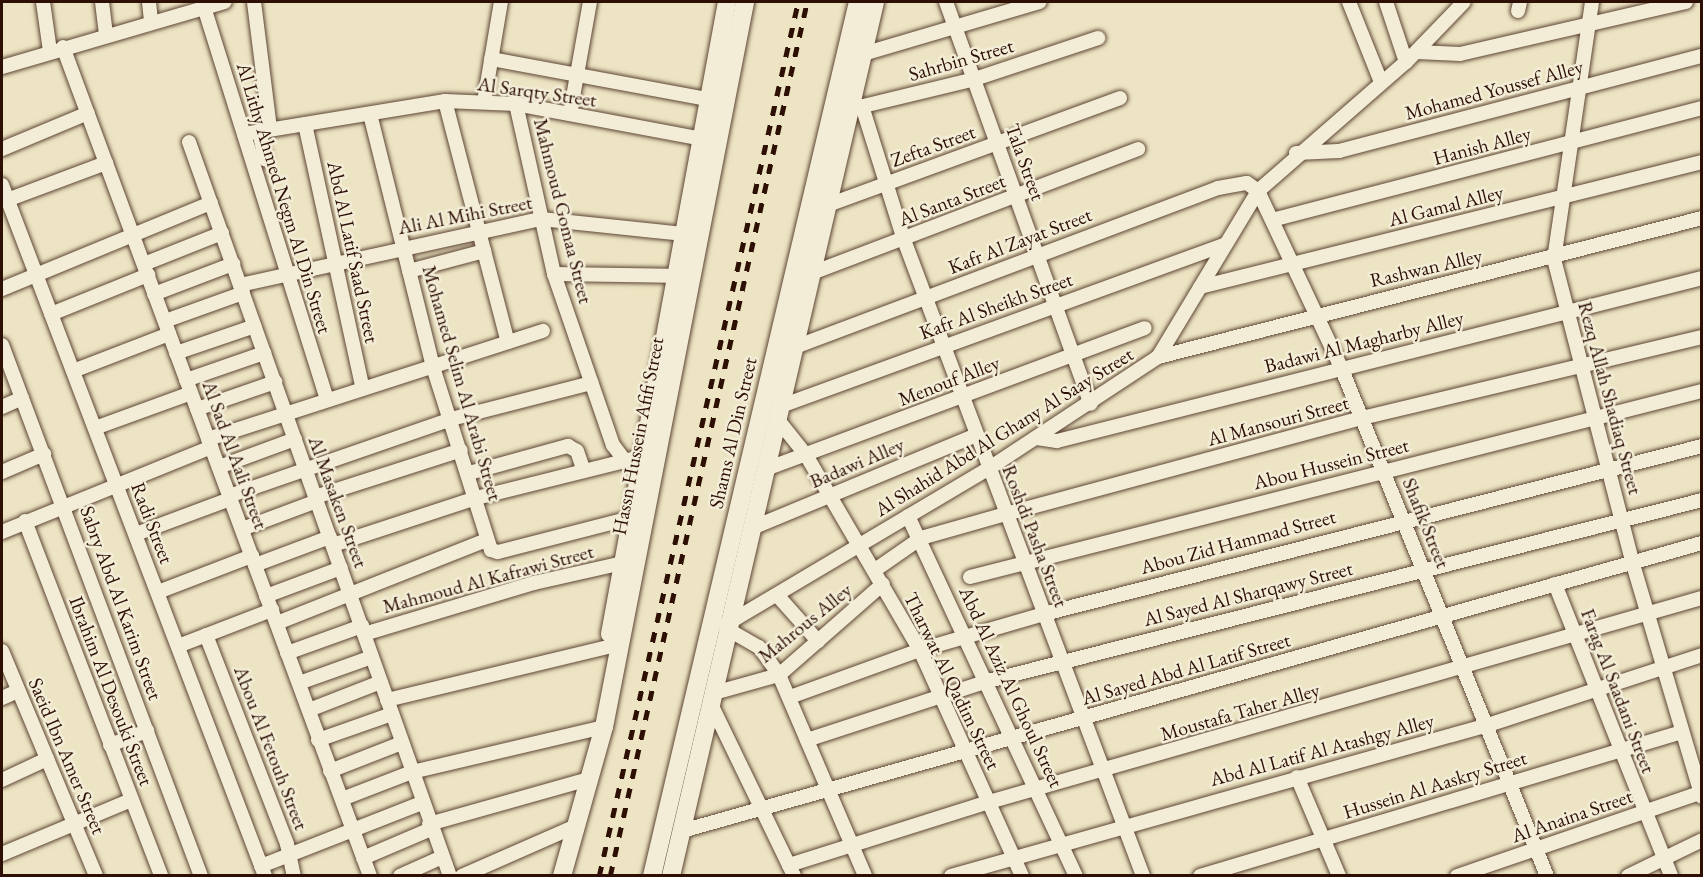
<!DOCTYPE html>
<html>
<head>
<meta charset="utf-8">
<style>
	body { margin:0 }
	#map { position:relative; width:1703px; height:877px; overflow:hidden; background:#ede4c3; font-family:"EB Garamond",serif }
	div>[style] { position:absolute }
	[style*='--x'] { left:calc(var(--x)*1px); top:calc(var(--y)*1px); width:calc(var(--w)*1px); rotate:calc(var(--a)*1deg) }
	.roads { filter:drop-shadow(0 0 2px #5d4533) drop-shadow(0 0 2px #5d4533) }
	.street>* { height:14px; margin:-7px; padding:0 7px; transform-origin:7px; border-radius:7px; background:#f3edd8 }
	.secondary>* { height:18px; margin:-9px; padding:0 9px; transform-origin:9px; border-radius:9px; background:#f3edd8 }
	.rail>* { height:4.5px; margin-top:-2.25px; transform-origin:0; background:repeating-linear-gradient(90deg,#2d1003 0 10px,transparent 0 20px) }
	span { translate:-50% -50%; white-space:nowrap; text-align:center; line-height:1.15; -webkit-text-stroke:5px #f3edd8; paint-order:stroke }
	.street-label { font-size:20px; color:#2d1003 }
	.frame { position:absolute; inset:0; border:3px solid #2d1003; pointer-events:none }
</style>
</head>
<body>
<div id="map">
	<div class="roads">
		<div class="street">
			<div style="--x:43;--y:2;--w:49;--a:81.9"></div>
			<div style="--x:102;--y:2;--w:33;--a:83"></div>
			<div style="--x:149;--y:2;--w:20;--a:84"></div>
			<div style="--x:254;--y:2;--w:128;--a:82.8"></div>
			<div style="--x:946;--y:2;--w:427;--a:70.2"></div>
			<div style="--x:1349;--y:2;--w:86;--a:68.2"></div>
			<div style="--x:1386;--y:2;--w:63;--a:71.6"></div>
			<div style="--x:1592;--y:2;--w:260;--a:98.4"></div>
			<div style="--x:1554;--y:259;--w:312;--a:75.5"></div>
			<div style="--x:1632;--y:561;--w:246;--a:73.5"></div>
			<div style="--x:204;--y:7;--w:412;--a:72.6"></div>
			<div style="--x:1518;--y:11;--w:9;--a:-77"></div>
			<div style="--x:63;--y:47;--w:884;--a:69.68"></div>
			<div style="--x:1417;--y:52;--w:43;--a:2.7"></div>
			<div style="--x:1460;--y:54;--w:232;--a:-13"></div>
			<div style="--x:863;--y:54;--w:184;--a:-16.4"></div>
			<div style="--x:491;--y:59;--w:231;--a:10.5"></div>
			<div style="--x:2;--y:67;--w:232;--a:-16.3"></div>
			<div style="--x:445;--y:101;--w:249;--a:75.4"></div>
			<div style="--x:484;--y:102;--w:101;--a:-80.4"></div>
			<div style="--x:516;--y:104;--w:174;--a:77.4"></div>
			<div style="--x:554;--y:274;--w:181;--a:71"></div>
			<div style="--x:613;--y:445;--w:20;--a:53"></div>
			<div style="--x:862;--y:106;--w:140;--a:72.6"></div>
			<div style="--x:904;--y:240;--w:679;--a:69.4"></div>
			<div style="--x:855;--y:108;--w:123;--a:-13.6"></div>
			<div style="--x:975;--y:79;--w:130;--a:-18.4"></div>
			<div style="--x:370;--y:114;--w:261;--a:76"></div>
			<div style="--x:433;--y:367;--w:192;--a:72.4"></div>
			<div style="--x:491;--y:550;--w:7;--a:16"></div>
			<div style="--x:498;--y:552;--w:145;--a:-14.4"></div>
			<div style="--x:570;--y:114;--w:114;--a:-79.9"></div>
			<div style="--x:305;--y:124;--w:271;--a:77.7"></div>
			<div style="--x:259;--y:131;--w:29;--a:78"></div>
			<div style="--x:244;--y:134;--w:204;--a:-9.3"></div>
			<div style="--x:445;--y:101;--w:71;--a:2.4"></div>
			<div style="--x:516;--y:104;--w:196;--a:10.6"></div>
			<div style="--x:189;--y:142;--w:779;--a:70.43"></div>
			<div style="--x:2;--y:149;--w:93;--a:-22.7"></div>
			<div style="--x:1296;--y:153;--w:43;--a:-2.7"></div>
			<div style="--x:1339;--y:151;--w:375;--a:-14.7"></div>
			<div style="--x:2;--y:185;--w:739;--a:69.16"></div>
			<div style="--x:7;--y:200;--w:106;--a:-20.5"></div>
			<div style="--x:828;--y:205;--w:311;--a:-20.1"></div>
			<div style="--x:1272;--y:220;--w:444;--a:-14.6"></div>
			<div style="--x:144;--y:264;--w:84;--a:-21.7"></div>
			<div style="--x:409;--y:271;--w:78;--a:-14.9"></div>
			<div style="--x:812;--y:273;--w:349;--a:-20.8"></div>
			<div style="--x:554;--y:274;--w:130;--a:0.9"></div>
			<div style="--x:240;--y:285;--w:308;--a:-12.4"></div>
			<div style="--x:541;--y:219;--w:152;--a:6"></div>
			<div style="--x:1200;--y:287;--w:517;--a:-13.98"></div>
			<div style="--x:2;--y:289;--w:226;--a:-22.4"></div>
			<div style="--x:154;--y:294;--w:85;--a:-20.8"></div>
			<div style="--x:51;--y:314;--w:105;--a:-21.9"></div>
			<div style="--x:165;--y:321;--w:83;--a:-19.7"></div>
			<div style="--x:2;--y:345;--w:567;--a:69.46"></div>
			<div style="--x:795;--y:347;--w:452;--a:-20.6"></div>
			<div style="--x:1218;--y:188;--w:29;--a:-10"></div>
			<div style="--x:1247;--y:183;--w:14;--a:36"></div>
			<div style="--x:1258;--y:191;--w:195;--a:64.8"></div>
			<div style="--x:1341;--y:367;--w:549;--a:67.97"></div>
			<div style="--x:176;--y:353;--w:83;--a:-18.9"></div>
			<div style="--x:1158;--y:357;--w:561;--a:-14.33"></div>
			<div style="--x:73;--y:371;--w:103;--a:-21.1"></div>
			<div style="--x:186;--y:380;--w:83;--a:-19.1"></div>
			<div style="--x:781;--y:406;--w:473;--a:-20"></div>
			<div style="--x:2;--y:407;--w:22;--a:-24"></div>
			<div style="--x:197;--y:409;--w:83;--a:-19.1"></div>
			<div style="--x:778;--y:420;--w:45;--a:51.3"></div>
			<div style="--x:806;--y:455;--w:226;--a:59.7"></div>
			<div style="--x:920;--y:650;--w:248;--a:65.7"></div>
			<div style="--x:95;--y:428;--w:102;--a:-20"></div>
			<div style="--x:1037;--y:438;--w:20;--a:9"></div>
			<div style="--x:1057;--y:441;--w:665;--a:-14.18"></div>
			<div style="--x:208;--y:439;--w:352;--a:-17.9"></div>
			<div style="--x:219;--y:467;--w:81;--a:-20.2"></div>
			<div style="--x:766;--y:469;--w:404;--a:-20.4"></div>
			<div style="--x:2;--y:472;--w:46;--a:-23.2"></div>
			<div style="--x:469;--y:473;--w:103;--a:-15.3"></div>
			<div style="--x:568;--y:446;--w:10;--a:29"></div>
			<div style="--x:577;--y:451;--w:21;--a:71"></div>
			<div style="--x:229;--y:496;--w:235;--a:-19.1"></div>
			<div style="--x:451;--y:419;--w:145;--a:-14.4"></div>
			<div style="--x:315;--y:497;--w:153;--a:-17.8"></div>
			<div style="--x:908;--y:516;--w:397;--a:65"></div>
			<div style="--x:25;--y:521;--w:380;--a:69"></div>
			<div style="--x:752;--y:528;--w:243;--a:-22.5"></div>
			<div style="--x:242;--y:529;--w:80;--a:-20.5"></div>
			<div style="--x:2;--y:532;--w:226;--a:-22.1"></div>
			<div style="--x:136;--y:534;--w:100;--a:-20.4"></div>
			<div style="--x:333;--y:545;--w:151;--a:-18.2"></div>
			<div style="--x:476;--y:498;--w:161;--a:-14"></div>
			<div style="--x:255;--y:565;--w:80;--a:-20.5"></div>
			<div style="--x:875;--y:570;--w:56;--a:-34.8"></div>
			<div style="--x:921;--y:538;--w:88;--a:-15.8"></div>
			<div style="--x:1006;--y:514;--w:369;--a:-15.1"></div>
			<div style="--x:1362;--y:418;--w:350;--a:-13.4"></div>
			<div style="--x:970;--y:577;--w:755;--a:-14.26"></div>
			<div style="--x:1555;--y:584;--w:314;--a:68.3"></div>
			<div style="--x:158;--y:592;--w:101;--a:-21"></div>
			<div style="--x:777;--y:595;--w:62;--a:48.3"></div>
			<div style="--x:266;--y:596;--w:80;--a:-20.5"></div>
			<div style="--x:277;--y:623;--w:226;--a:-21.6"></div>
			<div style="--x:725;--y:625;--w:306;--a:-30.7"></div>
			<div style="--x:988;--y:469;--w:204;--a:-33.4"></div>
			<div style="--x:1158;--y:357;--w:194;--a:-58.9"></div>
			<div style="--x:1258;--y:191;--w:196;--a:-41.1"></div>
			<div style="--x:1406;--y:62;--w:83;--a:-46"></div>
			<div style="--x:729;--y:630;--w:34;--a:30"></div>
			<div style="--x:759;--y:647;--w:34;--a:54"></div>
			<div style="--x:779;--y:675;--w:219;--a:66.8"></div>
			<div style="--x:364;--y:634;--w:177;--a:-16.7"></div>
			<div style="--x:534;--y:583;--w:91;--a:-12.7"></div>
			<div style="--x:206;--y:635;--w:224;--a:68.8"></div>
			<div style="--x:287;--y:844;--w:33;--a:78"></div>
			<div style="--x:178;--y:646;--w:101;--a:-21"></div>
			<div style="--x:2;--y:651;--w:244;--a:67.3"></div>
			<div style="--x:287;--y:653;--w:80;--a:-19.8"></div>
			<div style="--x:299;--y:683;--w:77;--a:-19.6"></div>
			<div style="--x:714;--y:693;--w:67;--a:-15.5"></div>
			<div style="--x:779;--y:675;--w:138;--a:-41.2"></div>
			<div style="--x:790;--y:697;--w:138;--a:-19.9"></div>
			<div style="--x:920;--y:650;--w:129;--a:-16.2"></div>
			<div style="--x:1044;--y:614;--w:679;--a:-14.32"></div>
			<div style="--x:2;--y:698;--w:17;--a:-24"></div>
			<div style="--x:387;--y:700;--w:226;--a:-13.5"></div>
			<div style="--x:711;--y:704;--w:191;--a:64.2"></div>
			<div style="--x:309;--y:710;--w:77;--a:-21.3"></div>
			<div style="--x:318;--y:740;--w:78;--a:-19.4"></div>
			<div style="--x:807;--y:740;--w:190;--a:-18.1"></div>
			<div style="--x:988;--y:681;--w:737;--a:-14.22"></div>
			<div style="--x:110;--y:745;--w:40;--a:-21"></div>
			<div style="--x:330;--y:771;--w:77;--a:-21.3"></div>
			<div style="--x:1297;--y:777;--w:108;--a:67"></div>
			<div style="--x:2;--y:780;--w:50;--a:-25"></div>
			<div style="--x:342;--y:799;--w:75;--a:-21.1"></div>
			<div style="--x:412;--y:772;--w:197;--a:-13.2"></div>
			<div style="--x:429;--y:824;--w:166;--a:-15.7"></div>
			<div style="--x:682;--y:831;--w:1060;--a:-15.77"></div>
			<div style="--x:2;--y:854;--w:140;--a:-22.7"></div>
			<div style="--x:363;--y:858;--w:74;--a:-23.1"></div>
			<div style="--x:789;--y:865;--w:210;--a:-17.5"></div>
			<div style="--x:989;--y:802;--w:742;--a:-15.97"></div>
			<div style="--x:261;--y:866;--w:173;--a:-21.4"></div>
			<div style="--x:400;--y:876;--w:46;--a:-24.3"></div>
			<div style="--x:462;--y:876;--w:124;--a:-23.7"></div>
			<div style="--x:951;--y:876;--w:558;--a:-15.71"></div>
			<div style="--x:1488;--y:725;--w:225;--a:-18.1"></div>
			<div style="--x:1200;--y:876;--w:503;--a:-16.63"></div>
			<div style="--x:1457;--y:876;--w:259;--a:-18.9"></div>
			<div style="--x:1628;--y:876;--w:82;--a:-25.9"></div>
		</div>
		<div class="secondary">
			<div style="--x:610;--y:634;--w:643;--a:-79.51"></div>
			<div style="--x:562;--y:876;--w:155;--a:-74.3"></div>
			<div style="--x:604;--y:727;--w:739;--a:-78.99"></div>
			<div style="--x:652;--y:876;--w:898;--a:-76.74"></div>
			<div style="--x:671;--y:876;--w:897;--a:-76.86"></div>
		</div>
	</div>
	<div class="rail">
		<div style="--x:599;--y:876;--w:896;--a:-77.17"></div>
		<div style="--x:610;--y:876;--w:896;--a:-77.3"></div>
	</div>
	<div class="street-label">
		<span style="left:961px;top:60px;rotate:-16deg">Sahrbin Street</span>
		<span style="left:1494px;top:90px;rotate:-15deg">Mohamed Youssef Alley</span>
		<span style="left:537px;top:92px;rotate:8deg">Al Sarqty Street</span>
		<span style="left:933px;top:146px;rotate:-20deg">Zefta Street</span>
		<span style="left:1482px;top:146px;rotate:-15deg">Hanish Alley</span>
		<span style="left:1025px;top:162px;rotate:70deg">Tala Street</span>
		<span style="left:284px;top:198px;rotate:73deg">Al Lithy Ahmed Negm Al Din Street</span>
		<span style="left:952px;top:200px;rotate:-21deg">Al Santa Street</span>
		<span style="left:1446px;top:206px;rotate:-14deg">Al Gamal Alley</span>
		<span style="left:563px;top:211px;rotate:76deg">Mahmoud Gomaa Street</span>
		<span style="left:465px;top:215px;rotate:-11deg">Ali Al Mihi Street</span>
		<span style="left:1020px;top:241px;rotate:-21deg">Kafr Al Zayat Street</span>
		<span style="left:353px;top:252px;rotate:78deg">Abd Al Latif Saad Street</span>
		<span style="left:1426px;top:268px;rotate:-13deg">Rashwan Alley</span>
		<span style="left:996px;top:306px;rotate:-20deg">Kafr Al Sheikh Street</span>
		<span style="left:1364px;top:342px;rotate:-14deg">Badawi Al Magharby Alley</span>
		<span style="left:949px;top:381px;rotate:-21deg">Menouf Alley</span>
		<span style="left:462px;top:383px;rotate:74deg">Mohamed Selim Al Arabi Street</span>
		<span style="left:1610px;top:398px;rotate:75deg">Rezq Allah Shadiaq Street</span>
		<span style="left:1278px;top:421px;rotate:-15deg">Al Mansouri Street</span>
		<span style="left:1004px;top:432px;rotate:-32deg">Al Shahid Abd Al Ghany Al Saay Street</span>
		<span style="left:733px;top:433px;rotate:-77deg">Shams Al Din Street</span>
		<span style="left:638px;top:436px;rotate:-79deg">Hassn Hussein Afifi Street</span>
		<span style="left:235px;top:455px;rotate:70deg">Al Sad Al Aali Street</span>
		<span style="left:857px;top:463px;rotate:-23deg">Badawi Alley</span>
		<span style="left:1331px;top:464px;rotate:-14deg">Abou Hussein Street</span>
		<span style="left:338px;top:502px;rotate:70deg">Al Masaken Street</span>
		<span style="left:152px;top:523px;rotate:69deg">Radi Street</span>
		<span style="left:1426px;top:523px;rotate:68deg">Shafik Street</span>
		<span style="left:1035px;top:536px;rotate:69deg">Roshdi Pasha Street</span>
		<span style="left:1238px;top:542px;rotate:-15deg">Abou Zid Hammad Street</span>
		<span style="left:488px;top:579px;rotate:-15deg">Mahmoud Al Kafrawi Street</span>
		<span style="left:1248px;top:594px;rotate:-14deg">Al Sayed Al Sharqawy Street</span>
		<span style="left:121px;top:603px;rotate:70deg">Sabry Abd Al Karim Street</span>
		<span style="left:805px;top:623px;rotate:-39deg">Mahrous Alley</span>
		<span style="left:1186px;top:669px;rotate:-16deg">Al Sayed Abd Al Latif Street</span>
		<span style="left:952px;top:681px;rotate:64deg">Tharwat Al Qadim Street</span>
		<span style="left:1011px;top:687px;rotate:65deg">Abd Al Aziz Al Ghoul Street</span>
		<span style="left:111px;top:691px;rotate:69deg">Ibrahim Al Desouki Street</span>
		<span style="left:1618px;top:691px;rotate:69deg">Farag Al Saadani Street</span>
		<span style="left:1240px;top:712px;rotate:-16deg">Moustafa Taher Alley</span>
		<span style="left:271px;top:748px;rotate:69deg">Abou Al Fetouh Street</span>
		<span style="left:1322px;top:750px;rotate:-15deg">Abd Al Latif Al Atashgy Alley</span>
		<span style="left:67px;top:756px;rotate:67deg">Saeid Ibn Amer Street</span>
		<span style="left:1435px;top:785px;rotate:-17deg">Hussein Al Aaskry Street</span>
		<span style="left:1572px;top:816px;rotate:-19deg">Al Anaina Street</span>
	</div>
	<div class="frame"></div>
</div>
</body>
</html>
